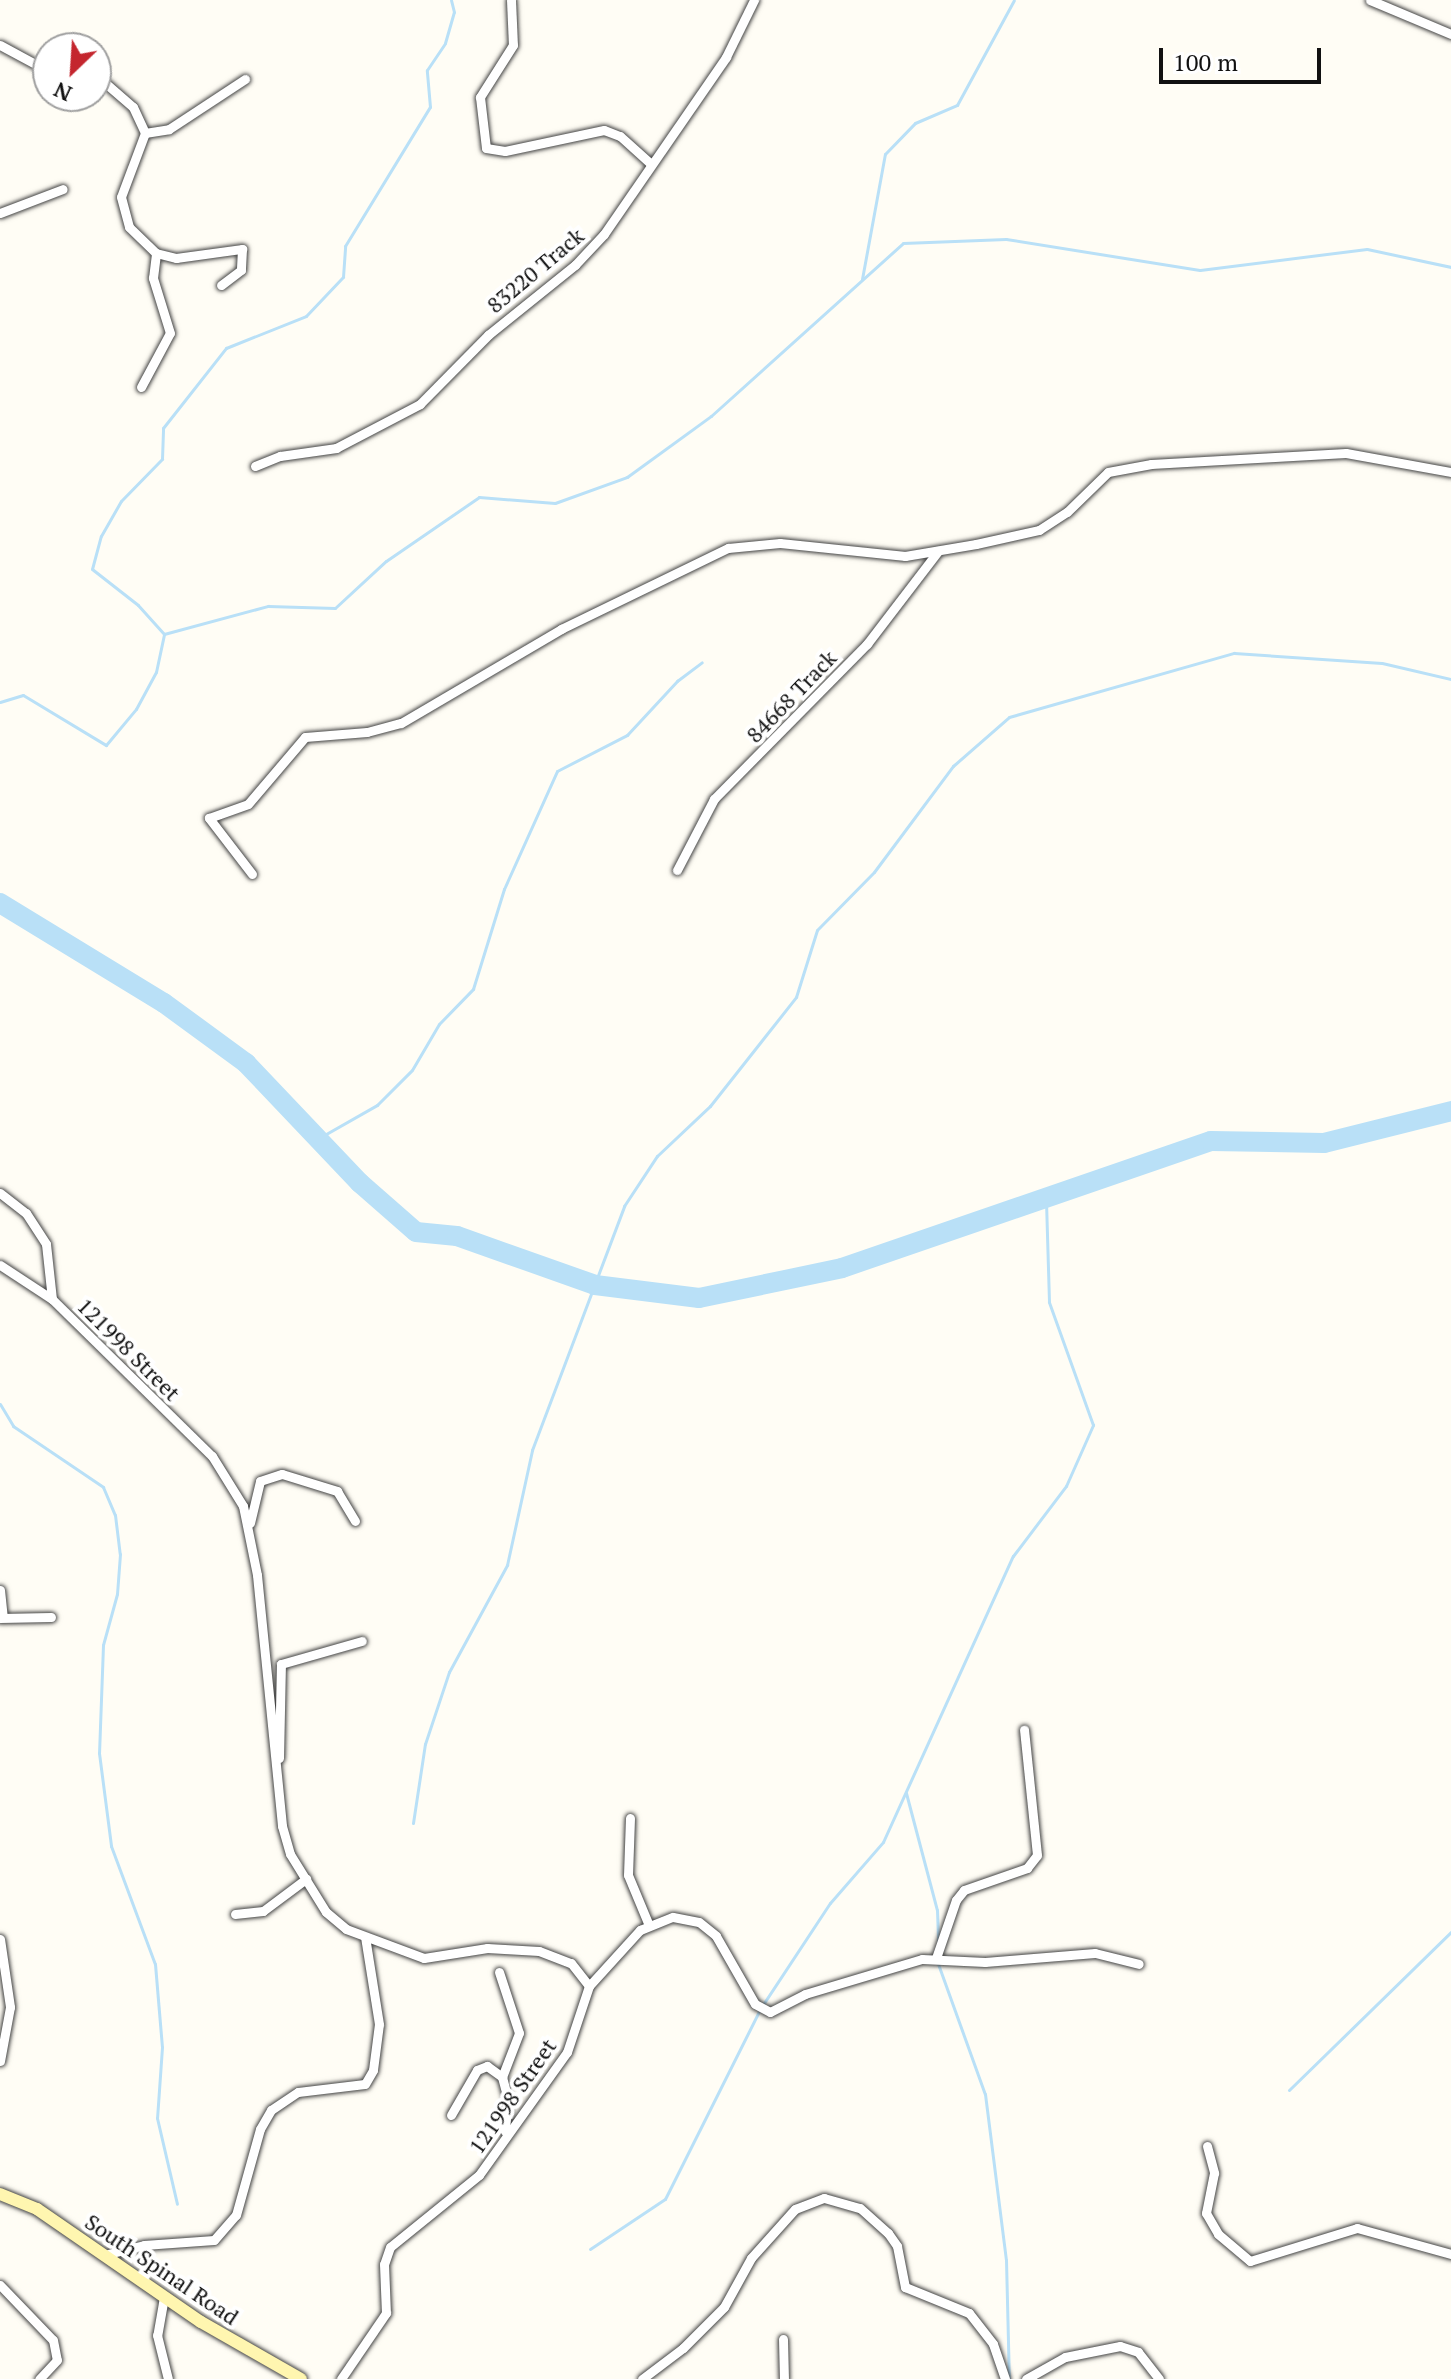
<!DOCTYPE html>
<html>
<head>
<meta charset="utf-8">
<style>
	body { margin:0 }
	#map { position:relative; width:1451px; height:2379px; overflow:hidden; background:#fffdf5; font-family:"PT Serif",serif }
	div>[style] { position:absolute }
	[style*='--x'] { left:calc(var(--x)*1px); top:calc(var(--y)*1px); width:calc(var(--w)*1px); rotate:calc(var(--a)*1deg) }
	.stream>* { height:3px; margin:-1.5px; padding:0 1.5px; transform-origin:1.5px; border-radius:1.5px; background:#b9e0f7 }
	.river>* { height:20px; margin:-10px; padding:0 10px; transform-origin:10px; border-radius:10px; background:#b9e0f7 }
	.roads { filter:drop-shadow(0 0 2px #444) drop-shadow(0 0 2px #444) }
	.street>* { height:9px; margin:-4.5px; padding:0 4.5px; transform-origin:4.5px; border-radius:4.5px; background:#fff }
	.secondary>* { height:12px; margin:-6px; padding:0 6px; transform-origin:6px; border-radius:6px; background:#fff6b0 }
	span { translate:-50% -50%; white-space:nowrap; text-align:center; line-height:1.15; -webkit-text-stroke:8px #fff; paint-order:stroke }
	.street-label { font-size:22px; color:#111 }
	.north { position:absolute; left:32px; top:32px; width:80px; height:80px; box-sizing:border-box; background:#fff; border:2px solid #a0a0a0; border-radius:50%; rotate:205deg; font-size:22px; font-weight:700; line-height:32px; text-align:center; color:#111 }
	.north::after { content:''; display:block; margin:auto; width:28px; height:36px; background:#c4262e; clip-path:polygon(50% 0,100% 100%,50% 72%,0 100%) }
	.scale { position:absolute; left:1159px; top:48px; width:162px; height:36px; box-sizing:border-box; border:4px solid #111; border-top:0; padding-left:10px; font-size:24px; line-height:28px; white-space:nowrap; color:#111; -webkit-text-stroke:6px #fff; paint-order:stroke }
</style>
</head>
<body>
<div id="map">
	<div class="stream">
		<div style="--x:862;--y:279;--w:127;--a:-79.6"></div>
		<div style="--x:885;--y:154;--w:43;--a:-45.9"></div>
		<div style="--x:915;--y:123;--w:46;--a:-23.2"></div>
		<div style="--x:957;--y:105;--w:119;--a:-61.5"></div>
		<div style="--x:164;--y:634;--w:108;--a:-15.1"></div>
		<div style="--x:268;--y:606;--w:67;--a:1.7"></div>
		<div style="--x:335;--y:608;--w:69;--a:-42.7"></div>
		<div style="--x:386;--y:561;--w:113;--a:-34.5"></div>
		<div style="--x:479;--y:497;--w:76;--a:4.5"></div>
		<div style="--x:555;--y:503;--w:77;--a:-19.9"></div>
		<div style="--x:627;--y:477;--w:104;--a:-36"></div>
		<div style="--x:711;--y:416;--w:258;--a:-42"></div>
		<div style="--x:903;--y:243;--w:103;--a:-2.2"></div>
		<div style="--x:1006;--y:239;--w:196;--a:9.1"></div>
		<div style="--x:1200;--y:270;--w:168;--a:-7.2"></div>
		<div style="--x:1367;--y:249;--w:86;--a:12.1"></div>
		<div style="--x:0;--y:702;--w:24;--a:-17"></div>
		<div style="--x:23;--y:695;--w:97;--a:31.1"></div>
		<div style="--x:106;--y:745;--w:47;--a:-50.2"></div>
		<div style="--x:136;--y:709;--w:42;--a:-61.6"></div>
		<div style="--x:156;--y:672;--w:39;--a:-78"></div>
		<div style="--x:164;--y:634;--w:39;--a:-132"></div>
		<div style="--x:138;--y:605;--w:58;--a:-142"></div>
		<div style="--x:92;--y:569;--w:34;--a:-75"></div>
		<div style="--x:101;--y:536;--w:40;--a:-60.3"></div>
		<div style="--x:121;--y:501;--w:59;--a:-45.7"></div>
		<div style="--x:162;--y:459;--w:31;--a:-88"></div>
		<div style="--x:163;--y:428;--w:102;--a:-51.8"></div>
		<div style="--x:226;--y:348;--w:86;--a:-21.8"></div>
		<div style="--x:306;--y:316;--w:54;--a:-46.5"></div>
		<div style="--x:343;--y:277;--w:31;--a:-86"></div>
		<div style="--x:345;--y:246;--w:163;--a:-58.6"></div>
		<div style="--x:430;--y:107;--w:37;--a:-95"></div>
		<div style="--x:427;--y:70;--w:32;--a:-56"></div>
		<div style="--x:445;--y:43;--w:32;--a:-74"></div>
		<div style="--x:454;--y:12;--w:12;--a:-104"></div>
		<div style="--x:319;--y:1138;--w:67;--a:-29.6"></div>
		<div style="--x:377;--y:1105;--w:49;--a:-45"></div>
		<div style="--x:412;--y:1070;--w:53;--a:-59.6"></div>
		<div style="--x:439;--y:1024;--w:49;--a:-45.8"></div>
		<div style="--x:473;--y:989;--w:105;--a:-72.8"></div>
		<div style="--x:504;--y:889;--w:129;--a:-65.8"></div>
		<div style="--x:557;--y:771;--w:79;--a:-27.2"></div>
		<div style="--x:627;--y:735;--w:74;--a:-47.2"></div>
		<div style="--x:677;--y:681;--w:31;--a:-37"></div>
		<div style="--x:0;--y:1404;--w:26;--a:59"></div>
		<div style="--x:13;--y:1426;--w:109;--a:34.1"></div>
		<div style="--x:103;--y:1487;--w:30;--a:67"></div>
		<div style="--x:115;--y:1515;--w:39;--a:83"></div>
		<div style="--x:120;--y:1554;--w:40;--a:94.3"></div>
		<div style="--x:117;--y:1594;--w:53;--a:105.4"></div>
		<div style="--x:103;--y:1645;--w:108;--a:92.1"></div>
		<div style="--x:99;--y:1753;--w:94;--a:82.6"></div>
		<div style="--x:111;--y:1846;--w:126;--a:69.6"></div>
		<div style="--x:155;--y:1964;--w:83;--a:85.2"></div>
		<div style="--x:162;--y:2047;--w:71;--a:94"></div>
		<div style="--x:157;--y:2118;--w:88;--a:76.9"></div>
		<div style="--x:906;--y:1793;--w:121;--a:75.2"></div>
		<div style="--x:937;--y:1910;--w:31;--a:88"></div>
		<div style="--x:413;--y:1823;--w:80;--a:-81.4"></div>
		<div style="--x:425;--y:1744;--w:76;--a:-71.6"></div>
		<div style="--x:449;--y:1672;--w:122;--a:-61.5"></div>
		<div style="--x:507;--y:1565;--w:118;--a:-77.7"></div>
		<div style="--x:532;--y:1450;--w:261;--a:-69.3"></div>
		<div style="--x:624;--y:1206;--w:60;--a:-56.6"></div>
		<div style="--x:657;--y:1156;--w:73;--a:-43.3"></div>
		<div style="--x:710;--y:1106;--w:139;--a:-51.7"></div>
		<div style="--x:796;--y:997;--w:70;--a:-72.6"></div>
		<div style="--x:817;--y:930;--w:81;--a:-45.5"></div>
		<div style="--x:874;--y:872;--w:132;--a:-53.3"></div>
		<div style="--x:953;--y:766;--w:74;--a:-41.2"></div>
		<div style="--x:1009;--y:717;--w:234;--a:-15.9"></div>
		<div style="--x:1234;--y:653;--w:148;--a:3.9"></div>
		<div style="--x:1382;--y:663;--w:71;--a:13.1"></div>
		<div style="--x:937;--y:1961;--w:141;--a:70.2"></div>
		<div style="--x:985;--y:2094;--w:167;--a:82.8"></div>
		<div style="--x:1006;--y:2260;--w:119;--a:88.6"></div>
		<div style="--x:1289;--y:2090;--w:226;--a:-44.3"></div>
		<div style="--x:590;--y:2249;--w:90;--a:-33.7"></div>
		<div style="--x:665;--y:2199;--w:212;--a:-63.4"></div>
		<div style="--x:760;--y:2009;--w:127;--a:-56.6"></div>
		<div style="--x:830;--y:1903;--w:81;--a:-49"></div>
		<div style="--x:883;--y:1842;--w:314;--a:-65.6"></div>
		<div style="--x:1013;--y:1556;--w:88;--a:-52.9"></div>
		<div style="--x:1066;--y:1486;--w:67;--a:-66.1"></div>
		<div style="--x:1093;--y:1425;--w:131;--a:-109.7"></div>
		<div style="--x:1049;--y:1302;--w:104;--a:-91.7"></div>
	</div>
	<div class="river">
		<div style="--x:0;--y:903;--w:192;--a:31.4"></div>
		<div style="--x:164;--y:1003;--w:102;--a:36.2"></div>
		<div style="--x:246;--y:1063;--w:166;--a:46.5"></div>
		<div style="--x:360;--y:1183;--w:74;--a:41.2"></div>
		<div style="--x:416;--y:1232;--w:41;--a:5.6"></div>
		<div style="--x:457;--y:1236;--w:146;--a:19.5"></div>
		<div style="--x:595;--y:1285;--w:105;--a:7.1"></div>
		<div style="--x:699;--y:1298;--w:146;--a:-11.8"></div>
		<div style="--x:842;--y:1268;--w:390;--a:-19"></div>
		<div style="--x:1211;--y:1141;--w:113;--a:1"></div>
		<div style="--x:1324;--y:1143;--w:131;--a:-14.1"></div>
	</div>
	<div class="roads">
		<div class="street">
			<div style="--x:511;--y:0;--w:45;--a:87.5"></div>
			<div style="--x:513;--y:45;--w:62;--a:122.4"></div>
			<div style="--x:480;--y:97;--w:51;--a:83.3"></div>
			<div style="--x:486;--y:148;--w:19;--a:9"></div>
			<div style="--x:505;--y:151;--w:101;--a:-12"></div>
			<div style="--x:604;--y:130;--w:17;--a:21"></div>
			<div style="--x:620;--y:136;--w:42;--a:42.1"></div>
			<div style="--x:1370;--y:0;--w:88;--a:22.8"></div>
			<div style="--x:0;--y:45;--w:55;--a:28.4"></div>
			<div style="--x:96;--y:75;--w:49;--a:40.9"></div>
			<div style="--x:133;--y:107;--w:29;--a:65"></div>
			<div style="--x:145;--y:133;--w:68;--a:110.6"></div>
			<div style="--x:121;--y:197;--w:31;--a:75"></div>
			<div style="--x:129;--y:227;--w:37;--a:44"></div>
			<div style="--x:156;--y:253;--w:21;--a:14"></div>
			<div style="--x:176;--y:258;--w:67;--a:-7.8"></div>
			<div style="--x:242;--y:249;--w:21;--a:93"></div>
			<div style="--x:241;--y:270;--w:25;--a:143"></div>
			<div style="--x:145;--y:133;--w:24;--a:-9"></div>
			<div style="--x:169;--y:129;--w:91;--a:-33.3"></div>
			<div style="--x:0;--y:213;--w:67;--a:-20.9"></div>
			<div style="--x:141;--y:387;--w:61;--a:-61.8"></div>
			<div style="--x:170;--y:333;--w:58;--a:-107.2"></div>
			<div style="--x:153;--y:278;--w:25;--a:-83"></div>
			<div style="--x:255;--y:466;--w:27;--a:-22"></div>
			<div style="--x:280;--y:456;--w:57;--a:-8.1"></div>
			<div style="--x:336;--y:448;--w:95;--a:-27.6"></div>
			<div style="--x:420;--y:404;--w:97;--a:-45.4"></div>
			<div style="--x:488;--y:335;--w:112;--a:-38.8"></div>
			<div style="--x:575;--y:265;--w:42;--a:-46.9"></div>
			<div style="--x:604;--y:234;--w:215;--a:-55.4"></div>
			<div style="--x:726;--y:57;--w:64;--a:-63.8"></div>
			<div style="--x:677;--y:870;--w:80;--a:-62.5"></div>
			<div style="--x:714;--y:799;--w:218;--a:-45.4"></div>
			<div style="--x:867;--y:644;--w:117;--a:-52.6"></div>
			<div style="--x:252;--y:874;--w:71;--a:-127.5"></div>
			<div style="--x:209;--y:818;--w:41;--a:-19.7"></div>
			<div style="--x:248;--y:804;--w:88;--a:-49.6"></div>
			<div style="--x:305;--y:737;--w:62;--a:-4.6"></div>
			<div style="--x:367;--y:732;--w:35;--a:-15"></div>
			<div style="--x:401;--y:723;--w:186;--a:-30.4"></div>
			<div style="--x:561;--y:629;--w:186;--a:-25.9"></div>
			<div style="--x:728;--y:548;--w:52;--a:-5.5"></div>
			<div style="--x:780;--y:543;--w:126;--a:5.9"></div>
			<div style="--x:905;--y:556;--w:72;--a:-9.6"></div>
			<div style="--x:976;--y:544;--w:65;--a:-12.5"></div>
			<div style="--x:1039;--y:530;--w:33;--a:-33"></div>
			<div style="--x:1067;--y:512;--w:57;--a:-44.3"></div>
			<div style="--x:1108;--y:472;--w:44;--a:-10.5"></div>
			<div style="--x:1151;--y:464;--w:195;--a:-3.2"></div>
			<div style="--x:1346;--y:453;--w:107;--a:10.3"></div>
			<div style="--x:0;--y:1193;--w:33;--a:38"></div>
			<div style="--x:26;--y:1213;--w:37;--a:57"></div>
			<div style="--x:46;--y:1244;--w:55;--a:83.8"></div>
			<div style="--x:52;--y:1299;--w:224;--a:44.5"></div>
			<div style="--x:212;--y:1456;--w:59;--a:58.2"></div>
			<div style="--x:243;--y:1506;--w:70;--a:78.5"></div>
			<div style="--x:257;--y:1575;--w:252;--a:84.3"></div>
			<div style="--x:282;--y:1826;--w:29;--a:74"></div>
			<div style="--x:290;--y:1854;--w:68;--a:58.2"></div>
			<div style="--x:326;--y:1912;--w:26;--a:40"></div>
			<div style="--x:346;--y:1929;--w:83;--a:20.4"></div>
			<div style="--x:424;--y:1958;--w:64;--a:-9"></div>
			<div style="--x:487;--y:1948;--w:52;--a:3.3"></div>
			<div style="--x:539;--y:1951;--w:34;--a:21"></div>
			<div style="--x:571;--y:1963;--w:29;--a:52"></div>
			<div style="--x:589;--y:1986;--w:70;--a:108.4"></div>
			<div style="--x:567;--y:2052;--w:151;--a:125.6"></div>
			<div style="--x:479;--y:2175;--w:114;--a:141"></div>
			<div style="--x:390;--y:2247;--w:18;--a:109"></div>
			<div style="--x:384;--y:2264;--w:49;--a:87.7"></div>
			<div style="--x:386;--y:2313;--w:80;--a:124.3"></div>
			<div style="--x:0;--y:1265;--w:62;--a:33.2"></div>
			<div style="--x:250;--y:1523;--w:43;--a:-76.6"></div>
			<div style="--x:260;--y:1481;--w:23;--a:-18"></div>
			<div style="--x:282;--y:1474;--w:58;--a:17.2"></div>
			<div style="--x:337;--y:1491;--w:35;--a:59"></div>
			<div style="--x:0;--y:1590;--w:27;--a:84"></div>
			<div style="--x:0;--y:1618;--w:51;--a:-1.1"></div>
			<div style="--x:279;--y:1758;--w:94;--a:-88.8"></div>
			<div style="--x:281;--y:1664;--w:84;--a:-15.9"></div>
			<div style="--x:630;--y:1818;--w:57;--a:92"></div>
			<div style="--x:628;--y:1875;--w:52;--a:67.4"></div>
			<div style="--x:235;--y:1914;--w:28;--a:-6"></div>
			<div style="--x:263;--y:1911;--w:54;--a:-36.7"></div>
			<div style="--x:0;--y:1939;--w:69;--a:81.6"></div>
			<div style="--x:10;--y:2007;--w:55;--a:100.5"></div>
			<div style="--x:936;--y:1958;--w:61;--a:-71"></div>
			<div style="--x:956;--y:1900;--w:13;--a:-51"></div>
			<div style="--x:964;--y:1890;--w:67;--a:-19.2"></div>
			<div style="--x:1027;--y:1868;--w:16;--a:-52"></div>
			<div style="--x:1037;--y:1855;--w:126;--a:-95.9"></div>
			<div style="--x:499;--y:1972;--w:64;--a:71.8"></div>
			<div style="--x:519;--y:2033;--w:47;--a:111.1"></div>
			<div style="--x:502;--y:2077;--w:24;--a:75"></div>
			<div style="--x:508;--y:2100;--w:31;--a:96"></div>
			<div style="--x:589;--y:1986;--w:76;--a:-47.7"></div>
			<div style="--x:640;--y:1930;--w:35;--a:-22"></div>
			<div style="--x:673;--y:1917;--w:26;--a:11"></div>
			<div style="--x:699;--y:1922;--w:22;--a:39"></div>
			<div style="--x:716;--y:1936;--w:78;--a:60.2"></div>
			<div style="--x:755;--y:2004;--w:17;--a:28"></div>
			<div style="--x:770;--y:2012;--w:39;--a:-27"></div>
			<div style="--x:805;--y:1994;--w:122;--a:-16.7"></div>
			<div style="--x:922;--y:1959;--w:63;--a:2.7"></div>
			<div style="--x:985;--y:1962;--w:110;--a:-4.7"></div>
			<div style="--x:1095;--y:1953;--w:45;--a:14"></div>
			<div style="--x:451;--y:2115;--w:52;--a:-60"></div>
			<div style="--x:477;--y:2070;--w:11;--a:-22"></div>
			<div style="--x:487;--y:2066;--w:19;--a:36"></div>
			<div style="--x:1207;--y:2146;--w:28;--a:75"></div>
			<div style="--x:1214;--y:2173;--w:41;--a:101.3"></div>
			<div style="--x:1206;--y:2213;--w:24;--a:60"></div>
			<div style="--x:1218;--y:2234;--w:42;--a:40.2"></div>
			<div style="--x:1250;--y:2261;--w:112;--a:-17.1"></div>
			<div style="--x:1357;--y:2228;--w:98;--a:15.5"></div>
			<div style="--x:104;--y:2255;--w:41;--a:-14"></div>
			<div style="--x:144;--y:2245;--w:70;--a:-4.1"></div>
			<div style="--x:214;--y:2240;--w:33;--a:-49"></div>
			<div style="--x:236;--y:2215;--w:89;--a:-74.4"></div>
			<div style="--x:260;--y:2129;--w:22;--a:-60"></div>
			<div style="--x:271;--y:2110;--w:32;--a:-34"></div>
			<div style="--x:298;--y:2092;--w:67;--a:-6.8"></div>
			<div style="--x:365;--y:2084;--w:16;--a:-60"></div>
			<div style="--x:373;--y:2070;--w:46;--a:-82.6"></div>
			<div style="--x:379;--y:2024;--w:88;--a:-99.1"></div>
			<div style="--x:0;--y:2285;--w:76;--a:46.1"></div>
			<div style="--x:53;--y:2340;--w:20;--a:79"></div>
			<div style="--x:57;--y:2360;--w:26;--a:133"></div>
			<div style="--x:164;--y:2297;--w:39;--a:100"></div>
			<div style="--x:157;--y:2335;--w:45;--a:76"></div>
			<div style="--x:783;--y:2339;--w:40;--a:88.6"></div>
			<div style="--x:642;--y:2379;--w:51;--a:-37.1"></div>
			<div style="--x:683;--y:2348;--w:58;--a:-45"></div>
			<div style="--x:724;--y:2307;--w:56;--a:-61.1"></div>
			<div style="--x:751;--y:2258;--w:66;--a:-48.1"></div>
			<div style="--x:795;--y:2209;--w:31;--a:-21"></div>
			<div style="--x:824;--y:2198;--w:37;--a:16"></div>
			<div style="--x:860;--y:2208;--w:38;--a:42"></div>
			<div style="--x:888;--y:2233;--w:16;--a:55"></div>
			<div style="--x:897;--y:2246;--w:42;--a:79"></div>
			<div style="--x:905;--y:2287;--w:69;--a:22.1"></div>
			<div style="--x:969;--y:2313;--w:39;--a:52"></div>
			<div style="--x:993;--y:2344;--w:37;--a:71"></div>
			<div style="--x:1026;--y:2379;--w:45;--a:-29.4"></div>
			<div style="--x:1065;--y:2357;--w:56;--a:-11.3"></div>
			<div style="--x:1120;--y:2346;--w:19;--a:18"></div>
			<div style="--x:1138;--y:2352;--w:34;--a:52"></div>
		</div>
		<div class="secondary">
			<div style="--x:0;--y:2194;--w:40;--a:22"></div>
			<div style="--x:37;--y:2209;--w:199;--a:34.6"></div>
			<div style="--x:201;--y:2322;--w:115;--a:29.7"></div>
		</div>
	</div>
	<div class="street-label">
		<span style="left:535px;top:270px;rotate:-40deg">83220 Track</span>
		<span style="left:791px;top:696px;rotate:-46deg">84668 Track</span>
		<span style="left:129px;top:1349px;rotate:45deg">121998 Street</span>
		<span style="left:512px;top:2096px;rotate:-55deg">121998 Street</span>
		<span style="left:162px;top:2269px;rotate:34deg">South Spinal Road</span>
	</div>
	<div class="north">N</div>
	<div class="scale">100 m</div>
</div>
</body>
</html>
